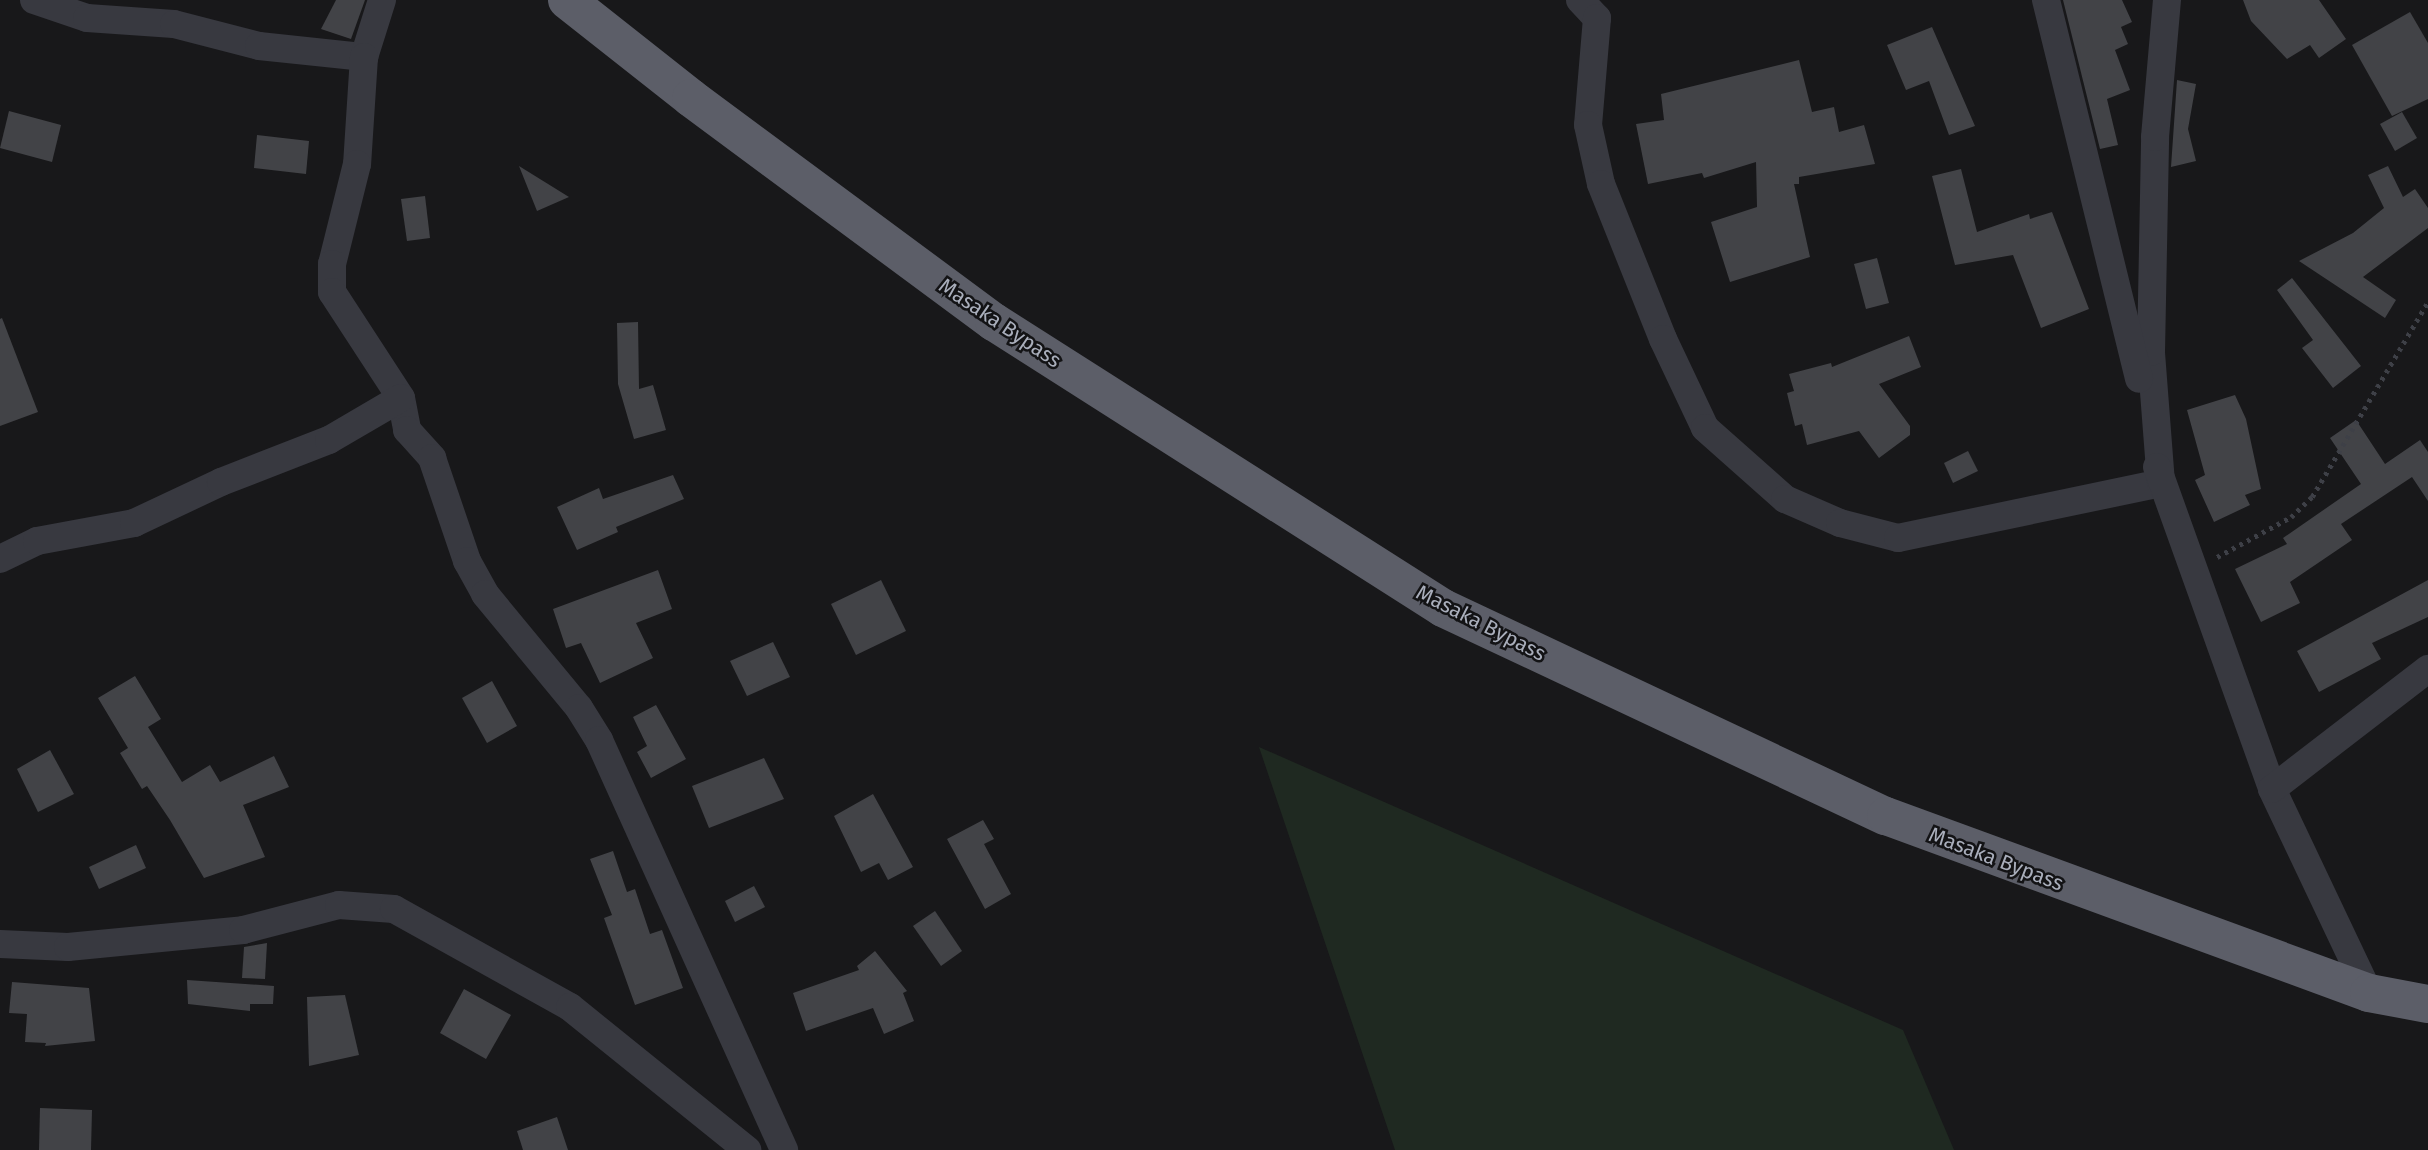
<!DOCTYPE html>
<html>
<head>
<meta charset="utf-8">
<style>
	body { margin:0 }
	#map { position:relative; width:2428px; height:1150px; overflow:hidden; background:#18181a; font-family:"Fira Sans",sans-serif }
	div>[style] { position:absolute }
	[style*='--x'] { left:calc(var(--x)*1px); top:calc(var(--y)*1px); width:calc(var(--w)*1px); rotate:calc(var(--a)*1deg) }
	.green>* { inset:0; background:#1f2921 }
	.building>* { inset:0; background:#424347 }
	.path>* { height:4.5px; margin-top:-2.25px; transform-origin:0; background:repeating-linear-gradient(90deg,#3e4047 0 3.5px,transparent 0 8.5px) }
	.minor>* { height:28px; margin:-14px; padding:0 14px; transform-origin:14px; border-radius:14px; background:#383940 }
	.trunk>* { height:38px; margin:-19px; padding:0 19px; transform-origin:19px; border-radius:19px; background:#5c5e68 }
	span { translate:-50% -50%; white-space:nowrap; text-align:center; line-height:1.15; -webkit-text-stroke:5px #131315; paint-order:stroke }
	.street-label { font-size:21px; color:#a9aebb }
</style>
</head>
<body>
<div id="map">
	<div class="green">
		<div style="clip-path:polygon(1259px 747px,1903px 1030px,1954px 1150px,1395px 1150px)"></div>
	</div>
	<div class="building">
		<div style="clip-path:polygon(336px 0,365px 0,351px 39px,321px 29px)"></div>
		<div style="clip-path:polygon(2063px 0,2122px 0,2132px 22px,2121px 27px,2128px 44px,2115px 50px,2130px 90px,2107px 99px,2118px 145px,2100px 149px)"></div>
		<div style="clip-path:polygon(2243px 0,2319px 0,2346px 39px,2319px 58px,2310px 45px,2287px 59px,2251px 21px)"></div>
		<div style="clip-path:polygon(2410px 12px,2428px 43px,2428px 99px,2392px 116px,2352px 45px)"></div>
		<div style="clip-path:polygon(1932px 27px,1975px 126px,1949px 135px,1929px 81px,1906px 90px,1887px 45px)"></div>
		<div style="clip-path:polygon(1799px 60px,1812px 112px,1834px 107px,1839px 132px,1864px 125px,1875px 164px,1799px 177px,1799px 184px,1794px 184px,1810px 257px,1730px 282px,1711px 222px,1757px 207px,1756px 162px,1704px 178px,1702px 173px,1648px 184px,1636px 124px,1664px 120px,1661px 94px)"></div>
		<div style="clip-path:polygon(2177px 80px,2196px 84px,2188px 129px,2196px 161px,2171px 167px)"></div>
		<div style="clip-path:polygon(9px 111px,61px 125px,52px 162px,0 148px)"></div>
		<div style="clip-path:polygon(2402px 112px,2417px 138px,2395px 151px,2380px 124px)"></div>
		<div style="clip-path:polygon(257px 135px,309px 141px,306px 174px,254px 168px)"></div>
		<div style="clip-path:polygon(519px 166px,569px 197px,537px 211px)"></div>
		<div style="clip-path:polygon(2388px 166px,2403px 197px,2415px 189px,2428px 208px,2428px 228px,2363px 277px,2396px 300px,2385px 318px,2299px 261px,2353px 233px,2384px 208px,2368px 175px)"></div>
		<div style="clip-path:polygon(1961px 169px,1977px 232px,2029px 214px,2030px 219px,2052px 212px,2089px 309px,2041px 328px,2013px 255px,1955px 265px,1932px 176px)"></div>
		<div style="clip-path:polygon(425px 196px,430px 238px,407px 241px,401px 199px)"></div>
		<div style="clip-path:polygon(1877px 258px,1889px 303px,1866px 309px,1854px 264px)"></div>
		<div style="clip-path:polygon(2292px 278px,2361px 366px,2333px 388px,2302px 348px,2313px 340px,2277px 290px)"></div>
		<div style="clip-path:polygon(2px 318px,38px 412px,0 426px,0 319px)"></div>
		<div style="clip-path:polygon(638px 322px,639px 389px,653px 385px,666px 430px,634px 439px,618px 384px,617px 323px)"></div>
		<div style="clip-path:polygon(1909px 336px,1921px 367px,1879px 384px,1910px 426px,1910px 435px,1879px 458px,1859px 431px,1807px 445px,1802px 424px,1795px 426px,1787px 393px,1794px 391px,1789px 374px,1831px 363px,1832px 367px)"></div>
		<div style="clip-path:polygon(2235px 395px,2246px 419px,2261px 489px,2245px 495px,2250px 505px,2214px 522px,2195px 480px,2205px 475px,2187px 410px)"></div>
		<div style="clip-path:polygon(2356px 420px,2385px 464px,2420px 440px,2428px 452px,2428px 501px,2412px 477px,2341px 524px,2352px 540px,2290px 582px,2300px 603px,2261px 622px,2235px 569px,2287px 544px,2283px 538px,2361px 484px,2330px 438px)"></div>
		<div style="clip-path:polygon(1968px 451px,1978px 471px,1953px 483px,1944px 463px)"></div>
		<div style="clip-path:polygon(673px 475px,684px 499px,616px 527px,618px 532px,577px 550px,557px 507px,599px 488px,603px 499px)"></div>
		<div style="clip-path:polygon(658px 570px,672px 609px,636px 623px,653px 658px,600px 683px,581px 643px,566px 648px,553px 609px)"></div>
		<div style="clip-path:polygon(881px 580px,906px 631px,856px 655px,831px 604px)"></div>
		<div style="clip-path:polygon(2428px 580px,2428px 617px,2372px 643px,2381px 659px,2319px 692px,2297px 651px)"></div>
		<div style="clip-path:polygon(773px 642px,790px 677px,747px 696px,730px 661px)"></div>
		<div style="clip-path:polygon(135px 676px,161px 719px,148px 727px,182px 782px,210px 765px,220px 782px,274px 756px,289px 787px,243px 805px,265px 857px,204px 878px,170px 820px,147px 786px,142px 789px,120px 753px,128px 748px,98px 698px)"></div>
		<div style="clip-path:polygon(492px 681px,517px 726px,487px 743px,462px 698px)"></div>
		<div style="clip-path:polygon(656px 705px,686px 759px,651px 778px,637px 752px,647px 746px,633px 717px)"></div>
		<div style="clip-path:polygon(50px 750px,74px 794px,38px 812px,17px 769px)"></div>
		<div style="clip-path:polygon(764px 758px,784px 799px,709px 828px,692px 786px)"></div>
		<div style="clip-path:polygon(873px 794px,913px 867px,888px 880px,879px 863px,861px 872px,834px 816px)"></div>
		<div style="clip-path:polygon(983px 820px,994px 839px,984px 844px,1011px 894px,985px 909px,947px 839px)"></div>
		<div style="clip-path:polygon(136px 845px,146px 868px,99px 889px,89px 867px)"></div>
		<div style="clip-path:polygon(613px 851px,627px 892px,635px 889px,650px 934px,662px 930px,683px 988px,635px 1005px,604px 918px,612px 915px,590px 859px)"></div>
		<div style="clip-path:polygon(754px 886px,765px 907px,735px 922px,725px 901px)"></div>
		<div style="clip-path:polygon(935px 911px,962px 951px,941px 966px,913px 926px)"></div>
		<div style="clip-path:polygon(267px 943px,265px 979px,242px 978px,244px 947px)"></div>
		<div style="clip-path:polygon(875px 951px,907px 991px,903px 993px,914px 1021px,884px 1034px,873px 1008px,806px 1031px,793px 993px,859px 970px,857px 966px)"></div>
		<div style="clip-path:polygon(187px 980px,274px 986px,273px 1004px,250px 1004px,250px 1011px,188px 1004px)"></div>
		<div style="clip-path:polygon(12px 982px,89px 988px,95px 1041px,45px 1046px,46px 1043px,25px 1042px,27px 1014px,9px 1013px)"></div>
		<div style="clip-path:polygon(464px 989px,511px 1015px,486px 1059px,440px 1033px)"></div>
		<div style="clip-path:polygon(345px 995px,359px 1055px,309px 1066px,307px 997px)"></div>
		<div style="clip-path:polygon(40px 1108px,92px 1110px,91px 1150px,39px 1150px)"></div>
		<div style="clip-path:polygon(557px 1117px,568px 1150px,523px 1150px,517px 1131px)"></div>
	</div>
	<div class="path">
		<div style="--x:2217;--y:557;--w:84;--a:-28.4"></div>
		<div style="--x:2291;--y:517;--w:29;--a:-44"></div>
		<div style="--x:2312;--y:497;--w:227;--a:-59.3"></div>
	</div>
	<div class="minor">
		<div style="--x:34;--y:0;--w:56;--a:18.8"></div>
		<div style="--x:87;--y:18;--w:87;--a:3.9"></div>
		<div style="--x:174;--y:24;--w:88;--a:14.5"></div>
		<div style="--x:259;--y:46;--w:106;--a:6"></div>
		<div style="--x:382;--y:0;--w:60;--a:107.5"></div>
		<div style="--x:364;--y:57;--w:107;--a:93.7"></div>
		<div style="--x:357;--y:164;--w:103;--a:104"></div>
		<div style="--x:332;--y:264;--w:28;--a:90"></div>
		<div style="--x:332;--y:292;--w:126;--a:56.9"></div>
		<div style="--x:401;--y:398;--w:33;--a:79"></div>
		<div style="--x:407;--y:430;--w:38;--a:48"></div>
		<div style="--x:432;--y:458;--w:109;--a:71.2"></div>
		<div style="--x:467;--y:561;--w:38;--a:61"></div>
		<div style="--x:485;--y:594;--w:148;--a:50.5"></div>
		<div style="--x:579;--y:708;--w:38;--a:58"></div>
		<div style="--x:599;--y:740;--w:450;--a:65.7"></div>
		<div style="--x:1580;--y:0;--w:25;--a:47"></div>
		<div style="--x:1597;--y:18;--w:107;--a:94.8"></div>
		<div style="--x:1588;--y:125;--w:60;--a:77.6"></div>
		<div style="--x:1601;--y:184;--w:167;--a:68.2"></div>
		<div style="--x:1663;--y:339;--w:98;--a:64.7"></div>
		<div style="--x:1705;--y:428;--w:107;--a:41.6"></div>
		<div style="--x:1785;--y:499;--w:60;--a:23.6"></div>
		<div style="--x:1840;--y:523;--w:60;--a:14.5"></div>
		<div style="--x:1898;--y:538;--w:269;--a:-11.8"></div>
		<div style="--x:2161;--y:483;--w:131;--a:-94.4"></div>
		<div style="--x:2151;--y:352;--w:215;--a:-88.9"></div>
		<div style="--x:2155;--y:137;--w:138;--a:-85"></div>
		<div style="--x:2046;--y:0;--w:390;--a:76.2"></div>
		<div style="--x:2157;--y:467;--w:342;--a:70.3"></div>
		<div style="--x:2272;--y:789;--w:226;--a:64.6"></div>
		<div style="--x:0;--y:559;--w:41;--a:-25.9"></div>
		<div style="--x:37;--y:541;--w:99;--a:-10.5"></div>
		<div style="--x:134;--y:523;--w:96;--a:-25.2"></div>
		<div style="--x:221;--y:482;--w:116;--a:-21.3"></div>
		<div style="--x:329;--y:440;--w:83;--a:-30.3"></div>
		<div style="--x:2272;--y:789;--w:197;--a:-37.6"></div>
		<div style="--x:0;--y:944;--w:68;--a:2.5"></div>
		<div style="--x:68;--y:947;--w:176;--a:-5.5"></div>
		<div style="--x:243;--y:930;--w:99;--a:-14.6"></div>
		<div style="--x:339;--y:905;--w:55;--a:4.2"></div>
		<div style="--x:394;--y:909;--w:201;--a:29.1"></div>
		<div style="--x:570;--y:1007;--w:228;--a:38.9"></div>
	</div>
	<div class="trunk">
		<div style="--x:567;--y:0;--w:158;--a:38.3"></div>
		<div style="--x:691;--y:98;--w:377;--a:36.5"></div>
		<div style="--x:994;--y:322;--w:532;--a:32.5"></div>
		<div style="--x:1443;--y:608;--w:489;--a:25.2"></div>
		<div style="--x:1886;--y:816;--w:514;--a:20.13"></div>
		<div style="--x:2369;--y:993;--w:60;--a:10.6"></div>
	</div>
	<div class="street-label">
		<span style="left:1000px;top:323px;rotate:34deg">Masaka Bypass</span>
		<span style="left:1481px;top:623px;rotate:27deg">Masaka Bypass</span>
		<span style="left:1996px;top:859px;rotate:21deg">Masaka Bypass</span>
	</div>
</div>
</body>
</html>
